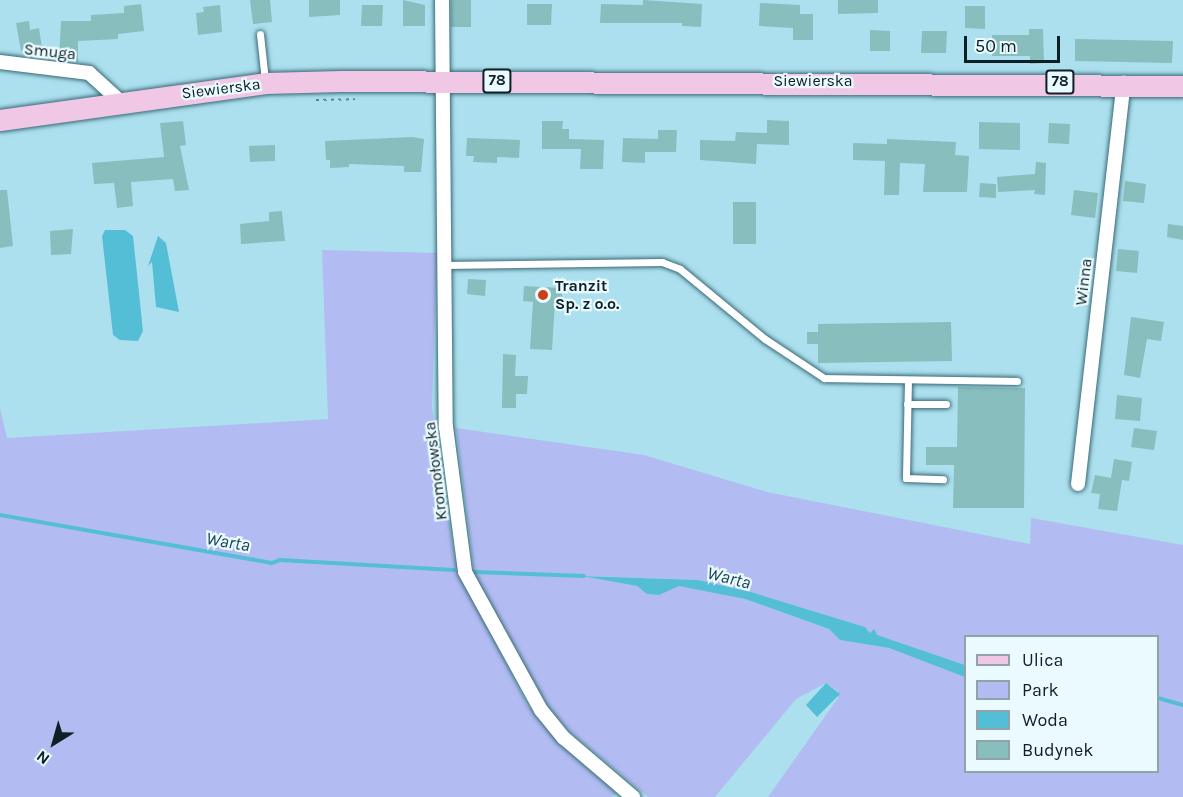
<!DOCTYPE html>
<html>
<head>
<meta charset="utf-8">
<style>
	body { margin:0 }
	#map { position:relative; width:1183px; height:797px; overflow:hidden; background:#ace0ee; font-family:Karla,sans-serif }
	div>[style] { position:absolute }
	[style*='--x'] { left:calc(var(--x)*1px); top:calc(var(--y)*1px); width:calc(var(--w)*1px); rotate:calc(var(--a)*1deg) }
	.green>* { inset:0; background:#b2bcf3 }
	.water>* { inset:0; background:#55bed7 }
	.stream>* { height:4px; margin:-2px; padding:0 2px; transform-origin:2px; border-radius:2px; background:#55bed7 }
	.building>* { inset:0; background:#88bebe }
	.path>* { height:2px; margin-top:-1px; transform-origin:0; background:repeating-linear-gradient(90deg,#60858f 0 3px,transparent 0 7.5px) }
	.roads { filter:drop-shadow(0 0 2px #3a6a77) drop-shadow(0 0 2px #3a6a77) }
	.lane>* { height:7px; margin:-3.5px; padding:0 3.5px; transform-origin:3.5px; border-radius:3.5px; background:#fff }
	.street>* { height:14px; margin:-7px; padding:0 7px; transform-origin:7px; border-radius:7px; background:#fff }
	.primary>* { height:21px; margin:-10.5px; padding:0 10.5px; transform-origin:10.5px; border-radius:10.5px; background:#f1c7e6 }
	.dots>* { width:16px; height:16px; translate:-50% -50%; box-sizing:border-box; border:3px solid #ebfafe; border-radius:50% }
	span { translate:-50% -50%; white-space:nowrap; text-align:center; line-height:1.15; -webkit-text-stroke:4.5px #ebfafe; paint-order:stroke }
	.shield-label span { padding:2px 4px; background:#ebfafe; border:2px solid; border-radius:4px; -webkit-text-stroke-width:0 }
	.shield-label { font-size:15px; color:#0c2025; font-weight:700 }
	.street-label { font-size:16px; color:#0c2025 }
	.poi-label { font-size:16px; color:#0c2025; font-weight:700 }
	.left { translate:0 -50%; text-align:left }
	.water-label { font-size:18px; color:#174651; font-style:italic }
	.legend { position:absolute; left:964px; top:635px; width:195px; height:138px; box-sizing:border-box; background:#ebfafe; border:2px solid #92a3a7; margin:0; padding:8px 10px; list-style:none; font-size:18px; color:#0c2025 }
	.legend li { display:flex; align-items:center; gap:12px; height:30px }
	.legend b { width:30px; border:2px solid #92a3a7 }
	.north { position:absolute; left:24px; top:713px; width:60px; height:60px; -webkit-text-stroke:4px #ebfafe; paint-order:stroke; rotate:217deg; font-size:16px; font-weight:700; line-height:24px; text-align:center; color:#0c2025 }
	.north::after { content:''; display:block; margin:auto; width:21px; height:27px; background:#0c2025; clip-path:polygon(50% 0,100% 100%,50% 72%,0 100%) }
	.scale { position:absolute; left:964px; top:36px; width:96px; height:27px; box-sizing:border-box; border:3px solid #0c2025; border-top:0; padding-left:8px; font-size:18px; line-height:21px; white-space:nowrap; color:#0c2025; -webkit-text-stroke:4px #ebfafe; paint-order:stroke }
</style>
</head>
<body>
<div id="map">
	<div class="green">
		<div style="clip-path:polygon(322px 250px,437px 253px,432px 407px,454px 556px,527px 705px,620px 791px,611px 797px,0 797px,0 408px,7px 438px,328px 419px)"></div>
		<div style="clip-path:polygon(evenodd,456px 428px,644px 455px,767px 492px,1030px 544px,1031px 518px,1183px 545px,1183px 797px,768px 797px,838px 698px,838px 691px,826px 683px,796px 699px,715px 797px,648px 797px,568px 730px,547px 706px,475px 578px,456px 428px,585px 576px,698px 580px,751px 592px,865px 627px,871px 634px,965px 665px,966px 636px,1158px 636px,1158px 772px,966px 772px,965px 677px,959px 674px,889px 648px,840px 640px,829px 629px,745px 599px,679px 585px,659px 595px,647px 594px,637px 586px,585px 576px)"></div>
	</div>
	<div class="water">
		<div style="clip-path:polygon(105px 230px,125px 230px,133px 236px,143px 331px,138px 341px,120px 340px,113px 335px,102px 236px)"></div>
		<div style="clip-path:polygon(158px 236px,166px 243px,179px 312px,156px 307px,152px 262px,148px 266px)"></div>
		<div style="clip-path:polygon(582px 576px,698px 580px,751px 592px,865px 627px,870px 633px,874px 629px,877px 635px,965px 665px,965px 677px,889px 648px,840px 640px,829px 629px,745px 599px,679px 586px,659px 595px,647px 594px,637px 586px)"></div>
		<div style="clip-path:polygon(826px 683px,840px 694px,817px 717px,806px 705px)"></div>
	</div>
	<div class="stream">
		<div style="--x:0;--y:515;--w:276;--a:10"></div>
		<div style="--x:272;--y:563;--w:9;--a:-21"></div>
		<div style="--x:280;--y:560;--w:174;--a:3.3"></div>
		<div style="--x:475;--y:572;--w:109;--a:2.1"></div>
		<div style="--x:1158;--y:698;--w:26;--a:16"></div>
	</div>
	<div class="building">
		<div style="clip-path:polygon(250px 0,270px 0,272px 22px,253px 24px)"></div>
		<div style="clip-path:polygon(309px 0,340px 0,340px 15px,309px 17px)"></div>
		<div style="clip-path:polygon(403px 0,425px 5px,425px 26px,403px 26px)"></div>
		<div style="clip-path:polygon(451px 0,471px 0,471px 27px,451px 27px)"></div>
		<div style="clip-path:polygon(643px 0,702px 4px,701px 27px,682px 26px,682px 23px,600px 23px,601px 4px,643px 5px)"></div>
		<div style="clip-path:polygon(838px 0,878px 0,878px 13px,838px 14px)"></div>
		<div style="clip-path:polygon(760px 3px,800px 5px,800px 14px,813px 14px,813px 40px,793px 40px,793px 28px,759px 26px)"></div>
		<div style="clip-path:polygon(141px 4px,144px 31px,118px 34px,118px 39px,78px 41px,78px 62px,59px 60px,61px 21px,91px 21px,91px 15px,124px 13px,124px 6px)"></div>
		<div style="clip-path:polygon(527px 4px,552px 4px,551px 25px,527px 25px)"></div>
		<div style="clip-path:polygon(220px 5px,222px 32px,198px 35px,196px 13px,204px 12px,203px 7px)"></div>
		<div style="clip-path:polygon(362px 5px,383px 5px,382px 26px,361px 26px)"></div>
		<div style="clip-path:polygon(965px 6px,985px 6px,985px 29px,965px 28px)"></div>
		<div style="clip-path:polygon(29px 21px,30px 30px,39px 28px,42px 48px,21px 51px,16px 23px)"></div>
		<div style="clip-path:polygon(1029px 29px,1043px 29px,1044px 63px,1030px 64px,1030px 56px,992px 56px,992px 35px,1029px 35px)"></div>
		<div style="clip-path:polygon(870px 30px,890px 31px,890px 51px,870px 51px)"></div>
		<div style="clip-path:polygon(922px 31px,947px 31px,946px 53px,921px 53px)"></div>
		<div style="clip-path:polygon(1075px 39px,1173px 41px,1172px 63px,1075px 61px)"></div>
		<div style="clip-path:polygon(767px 120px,789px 121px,789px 145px,757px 144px,756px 164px,700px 160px,700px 140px,735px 141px,736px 132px,767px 133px)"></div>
		<div style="clip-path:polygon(183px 121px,186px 145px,180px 146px,189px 190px,175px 191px,173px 179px,131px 182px,133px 206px,117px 208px,114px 183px,94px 184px,92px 163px,164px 157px,160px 123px)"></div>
		<div style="clip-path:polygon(542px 121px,563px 121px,562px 129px,569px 129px,569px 139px,604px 140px,603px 169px,580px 169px,581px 149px,542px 149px)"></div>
		<div style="clip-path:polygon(979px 122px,1020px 123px,1020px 150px,979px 149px)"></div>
		<div style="clip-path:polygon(1049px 123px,1070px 124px,1069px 144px,1048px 143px)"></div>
		<div style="clip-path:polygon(658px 130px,677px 130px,676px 152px,645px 152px,645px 163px,622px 162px,623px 138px,658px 139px)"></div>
		<div style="clip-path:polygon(412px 137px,424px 139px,421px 172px,404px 172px,404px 166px,349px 164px,349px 167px,330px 168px,330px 160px,326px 160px,325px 141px)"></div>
		<div style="clip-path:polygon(467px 138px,520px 140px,519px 158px,497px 157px,497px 163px,473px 162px,474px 156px,466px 156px)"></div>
		<div style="clip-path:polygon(887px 139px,956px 142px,955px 155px,969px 156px,967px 192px,923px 192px,925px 164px,900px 163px,899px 195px,884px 195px,885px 161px,853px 160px,853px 143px,887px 144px)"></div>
		<div style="clip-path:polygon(275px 145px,275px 161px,250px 162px,249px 146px)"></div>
		<div style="clip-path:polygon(1036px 162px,1046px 163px,1045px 195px,1034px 194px,1035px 190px,998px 192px,997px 177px,1035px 174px)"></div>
		<div style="clip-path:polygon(1125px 181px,1146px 184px,1144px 203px,1123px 201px)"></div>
		<div style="clip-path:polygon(980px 183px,996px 184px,996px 198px,979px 197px)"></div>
		<div style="clip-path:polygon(0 190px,7px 190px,13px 246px,0 248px)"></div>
		<div style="clip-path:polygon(1074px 190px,1098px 193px,1095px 218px,1071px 215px)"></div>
		<div style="clip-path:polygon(733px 202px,756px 202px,756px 244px,733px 244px)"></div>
		<div style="clip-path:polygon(282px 211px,285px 241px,241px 244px,240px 224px,269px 221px,269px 212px)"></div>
		<div style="clip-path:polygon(1168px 224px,1183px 226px,1183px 240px,1167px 237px)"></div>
		<div style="clip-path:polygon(73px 229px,71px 254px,51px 255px,50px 231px)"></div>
		<div style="clip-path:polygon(1118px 249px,1139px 251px,1137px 273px,1116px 271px)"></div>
		<div style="clip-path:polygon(468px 279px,486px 280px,485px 296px,467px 294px)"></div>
		<div style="clip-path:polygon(524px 286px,562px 288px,562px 303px,555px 302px,552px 350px,530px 349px,533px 302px,523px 301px)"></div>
		<div style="clip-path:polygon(1131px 317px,1164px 322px,1161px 341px,1147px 339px,1140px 378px,1124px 375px)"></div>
		<div style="clip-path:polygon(951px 322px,952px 361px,818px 363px,818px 344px,807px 344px,807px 332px,818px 332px,818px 324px)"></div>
		<div style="clip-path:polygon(503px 354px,516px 355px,515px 376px,528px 376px,527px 394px,516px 394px,516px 408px,502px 408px)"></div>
		<div style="clip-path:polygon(958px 387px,1025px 388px,1024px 508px,953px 508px,954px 465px,926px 465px,926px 447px,957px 447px)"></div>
		<div style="clip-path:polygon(1117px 395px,1142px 398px,1140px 421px,1115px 419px)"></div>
		<div style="clip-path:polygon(1134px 428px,1157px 431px,1154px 450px,1131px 447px)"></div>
		<div style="clip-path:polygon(1114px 459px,1132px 462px,1129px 481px,1122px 480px,1117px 511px,1098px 509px,1100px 494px,1091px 493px,1095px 475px,1111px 478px)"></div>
	</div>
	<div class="path">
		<div style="--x:316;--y:100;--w:39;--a:-1"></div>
	</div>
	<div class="roads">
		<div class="lane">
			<div style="--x:260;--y:34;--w:47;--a:83.9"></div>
			<div style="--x:445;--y:265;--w:217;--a:-0.8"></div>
			<div style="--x:662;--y:262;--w:19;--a:21"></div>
			<div style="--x:680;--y:269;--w:110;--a:39.5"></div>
			<div style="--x:765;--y:339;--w:71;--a:33.5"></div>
			<div style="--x:824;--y:378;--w:193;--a:0.9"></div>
			<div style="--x:908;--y:380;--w:98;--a:91.2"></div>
			<div style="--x:906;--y:478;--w:37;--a:2"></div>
			<div style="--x:907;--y:404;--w:39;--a:0"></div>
		</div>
		<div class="street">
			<div style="--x:442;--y:0;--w:427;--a:89.5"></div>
			<div style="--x:446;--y:427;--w:146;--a:82.5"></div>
			<div style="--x:465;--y:572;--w:158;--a:61.2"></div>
			<div style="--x:541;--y:710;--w:36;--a:51"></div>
			<div style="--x:564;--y:738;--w:91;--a:40.5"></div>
			<div style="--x:0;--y:62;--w:90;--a:7"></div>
			<div style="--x:89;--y:73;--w:43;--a:42.2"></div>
			<div style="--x:1078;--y:484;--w:404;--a:-83.5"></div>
		</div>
		<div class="primary">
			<div style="--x:0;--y:120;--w:268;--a:-7.9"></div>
			<div style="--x:265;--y:83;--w:76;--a:-1.5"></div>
			<div style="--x:341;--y:81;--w:842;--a:0.34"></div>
		</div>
	</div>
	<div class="dots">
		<div style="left:543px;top:295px;background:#c94116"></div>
	</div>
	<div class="shield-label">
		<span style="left:497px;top:81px">78</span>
		<span style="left:1060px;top:82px">78</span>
	</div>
	<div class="street-label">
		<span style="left:50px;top:52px;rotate:6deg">Smuga</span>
		<span style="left:813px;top:81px">Siewierska</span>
		<span style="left:221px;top:89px;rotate:-7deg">Siewierska</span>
		<span style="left:1084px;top:282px;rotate:-83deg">Winna</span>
		<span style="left:436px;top:471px;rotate:-97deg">Kromołowska</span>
	</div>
	<div class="poi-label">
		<span class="left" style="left:555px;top:295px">Tranzit<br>Sp. z o.o.</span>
	</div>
	<div class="water-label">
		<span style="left:228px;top:542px;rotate:10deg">Warta</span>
		<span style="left:729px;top:578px;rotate:14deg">Warta</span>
	</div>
	<ul class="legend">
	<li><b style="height:8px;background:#f1c7e6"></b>Ulica</li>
	<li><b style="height:16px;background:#b2bcf3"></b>Park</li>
	<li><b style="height:16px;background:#55bed7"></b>Woda</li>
	<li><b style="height:16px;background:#88bebe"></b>Budynek</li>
	</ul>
	<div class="north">N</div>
	<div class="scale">50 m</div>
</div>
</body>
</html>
